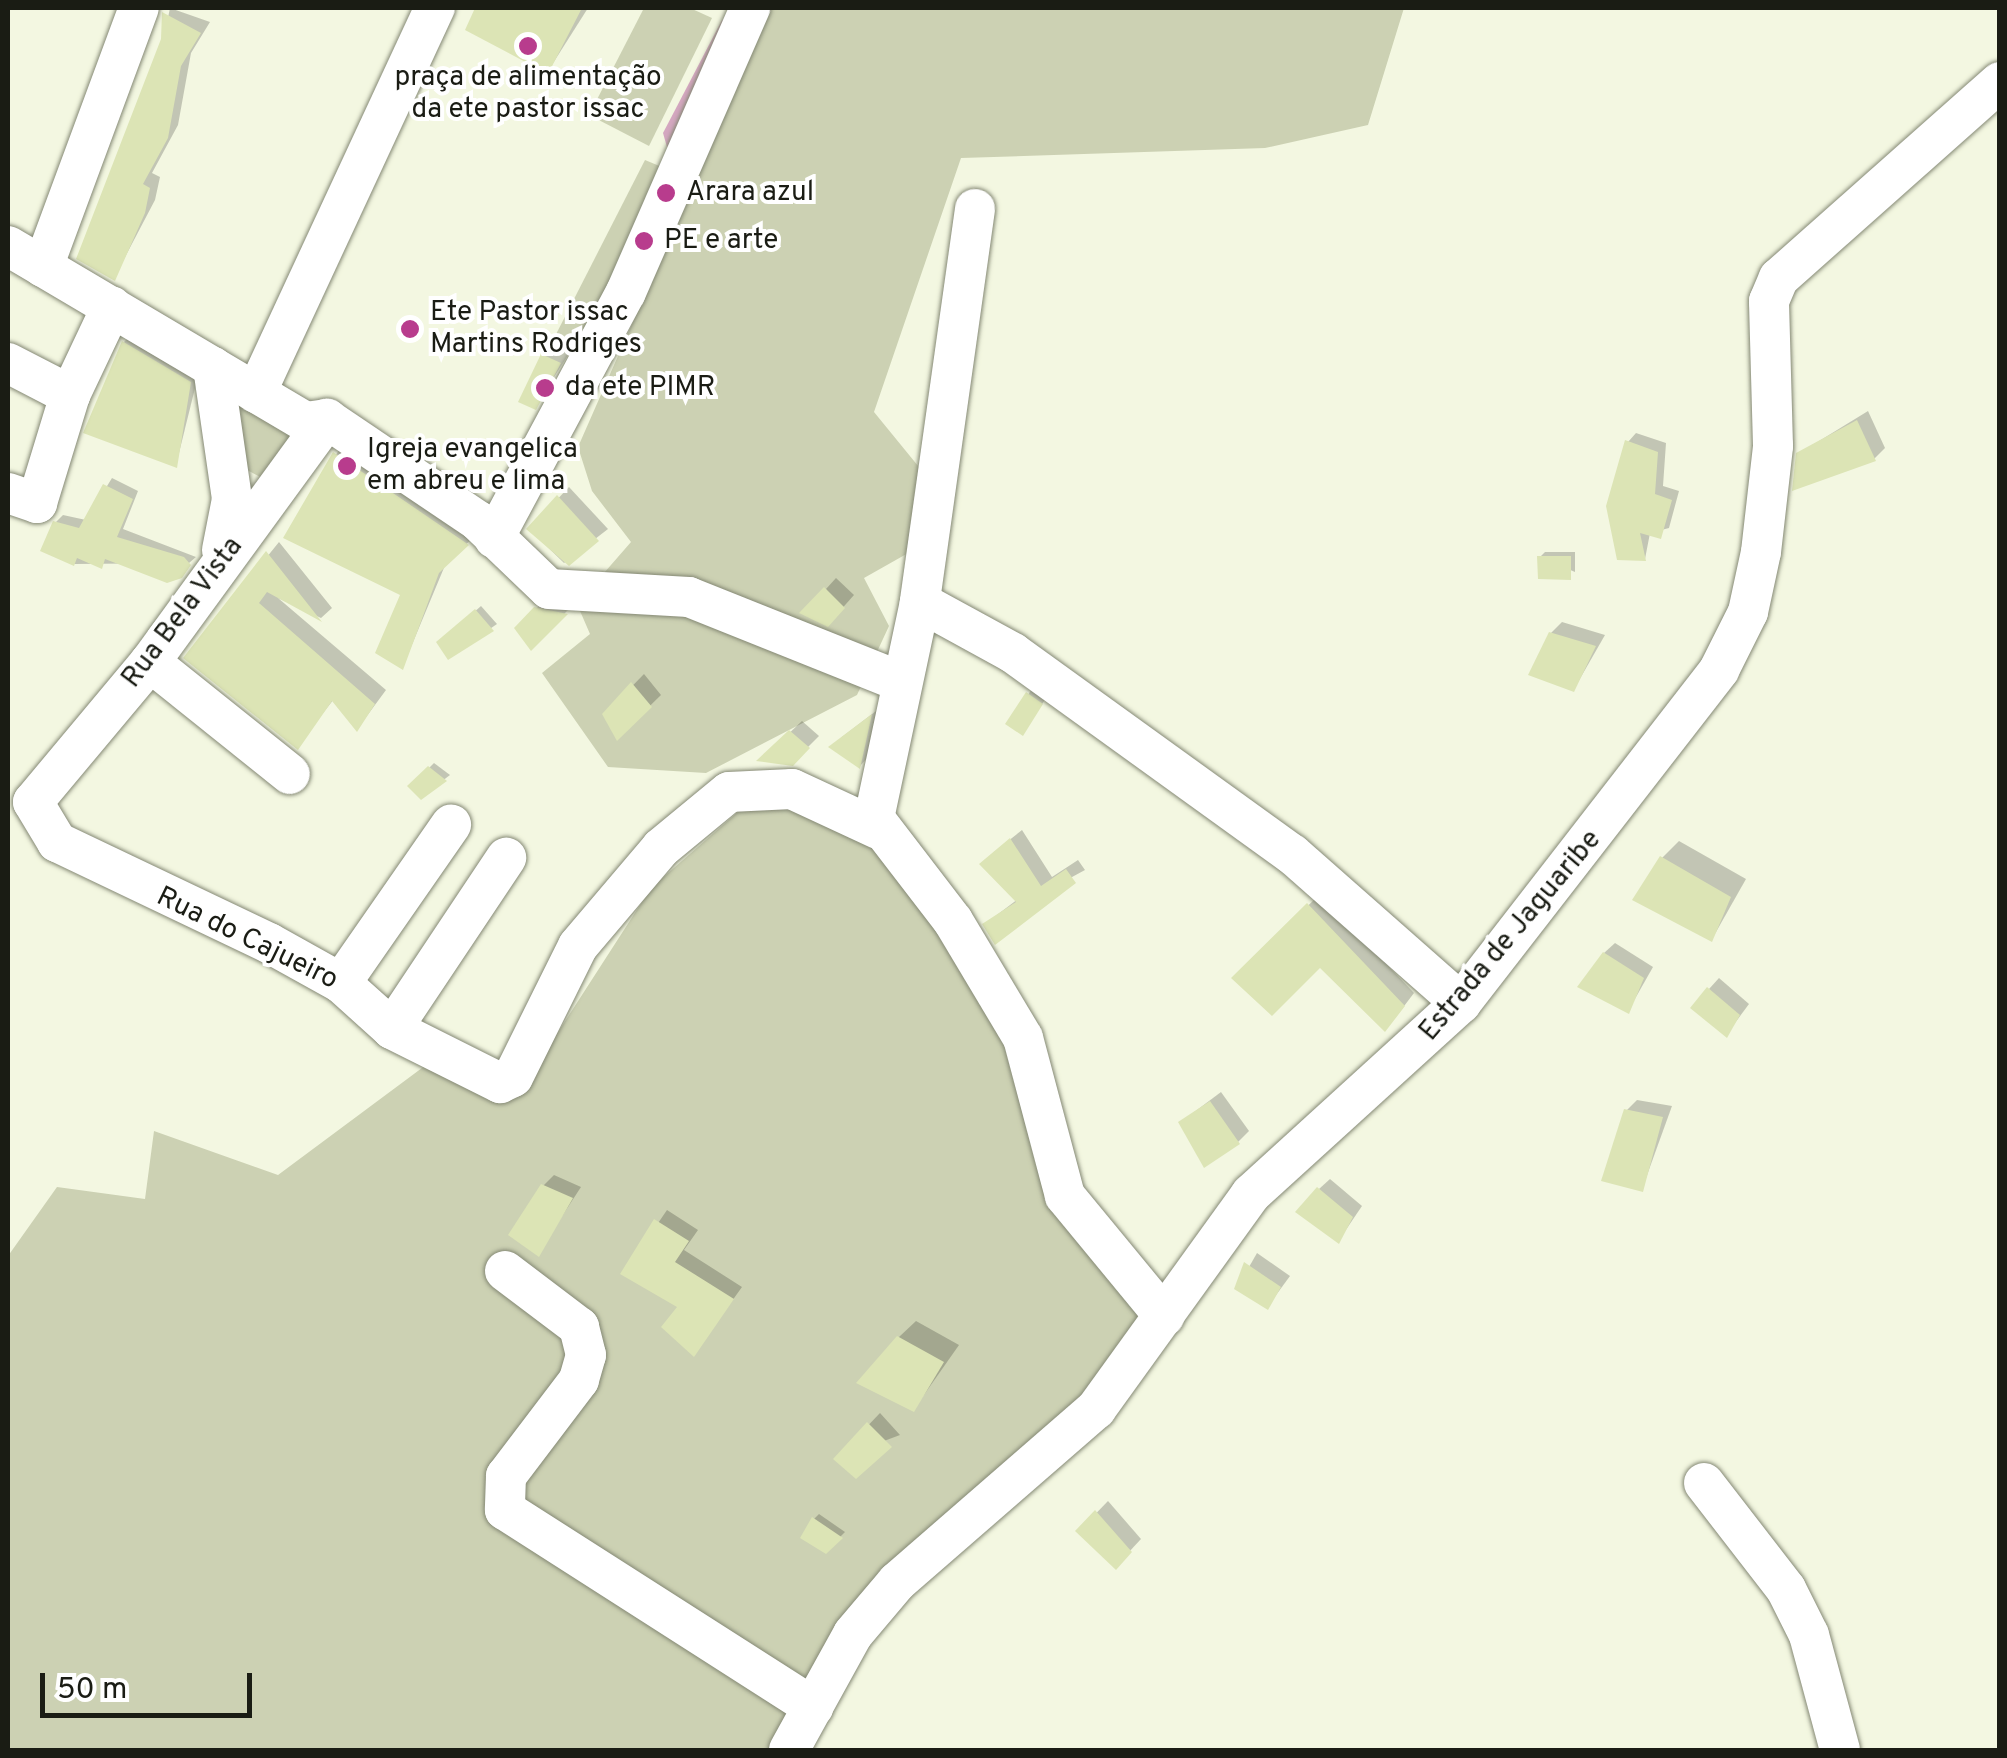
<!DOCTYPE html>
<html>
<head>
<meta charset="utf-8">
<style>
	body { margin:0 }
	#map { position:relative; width:2007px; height:1758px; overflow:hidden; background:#f3f7e1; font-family:Overpass,sans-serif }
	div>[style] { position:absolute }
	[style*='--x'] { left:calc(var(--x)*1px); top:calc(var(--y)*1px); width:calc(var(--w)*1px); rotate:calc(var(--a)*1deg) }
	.green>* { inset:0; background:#ccd1b3 }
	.water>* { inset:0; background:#d4a7c0 }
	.shadow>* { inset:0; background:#0003 }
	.building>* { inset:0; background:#dce4b5 }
	.roads { filter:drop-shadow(0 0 2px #848874) drop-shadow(0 0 2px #848874) }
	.minor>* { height:40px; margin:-20px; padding:0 20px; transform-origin:20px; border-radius:20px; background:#fff }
	.dots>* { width:28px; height:28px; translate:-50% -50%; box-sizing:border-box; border:5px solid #fff; border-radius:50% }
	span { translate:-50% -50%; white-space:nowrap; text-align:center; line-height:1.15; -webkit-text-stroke:8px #fff; paint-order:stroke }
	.poi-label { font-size:28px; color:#1a1c14 }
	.left { translate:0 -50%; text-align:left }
	.street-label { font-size:28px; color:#1a1c14 }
	.frame { position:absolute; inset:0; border:10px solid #1a1c14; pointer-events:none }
	.scale { position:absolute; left:40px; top:1673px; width:212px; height:45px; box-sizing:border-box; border:5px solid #1a1c14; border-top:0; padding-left:12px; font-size:30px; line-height:35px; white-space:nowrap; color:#1a1c14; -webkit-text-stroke:8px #fff; paint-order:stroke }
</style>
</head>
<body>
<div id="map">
	<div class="green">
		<div style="clip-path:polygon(644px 8px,690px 8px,712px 18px,649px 146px,589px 115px)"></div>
		<div style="clip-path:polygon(763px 8px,1404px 8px,1368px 125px,1265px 148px,961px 158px,874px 412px,923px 472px,910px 552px,864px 578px,889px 626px,857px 695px,706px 773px,608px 767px,542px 673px,590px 634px,577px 604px,631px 542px,592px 491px,578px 447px,762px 28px)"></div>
		<div style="clip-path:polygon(645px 160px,669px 170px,579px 359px,550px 346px)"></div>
		<div style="clip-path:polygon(238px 395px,309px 433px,268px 481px,247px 470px)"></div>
		<div style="clip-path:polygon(755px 797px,867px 838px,931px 921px,1015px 1064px,1050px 1205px,1155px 1305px,1075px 1410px,981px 1495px,779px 1750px,8px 1750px,8px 1256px,57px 1187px,145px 1199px,154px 1131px,278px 1175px,426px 1065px,522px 1088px,651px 888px)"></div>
	</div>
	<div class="water">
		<div style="clip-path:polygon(722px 20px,732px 23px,669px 154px,663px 133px)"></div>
	</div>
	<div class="shadow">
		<div style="clip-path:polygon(170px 8px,210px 22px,191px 53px,178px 125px,152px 173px,160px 177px,155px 200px,114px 278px)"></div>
		<div style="clip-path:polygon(478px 8px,588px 8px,548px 71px,468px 29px)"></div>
		<div style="clip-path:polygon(133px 333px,199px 372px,176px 465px,124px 342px)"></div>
		<div style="clip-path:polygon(554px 345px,570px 352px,535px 407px,544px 356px)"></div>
		<div style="clip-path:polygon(1868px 411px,1885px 448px,1874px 459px,1798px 454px)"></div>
		<div style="clip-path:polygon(1636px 433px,1666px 443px,1663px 486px,1679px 491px,1669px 528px,1650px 533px,1645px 559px,1619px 558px,1628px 442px)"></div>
		<div style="clip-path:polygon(342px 445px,475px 536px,446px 563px,403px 666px,403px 594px,286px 537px)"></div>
		<div style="clip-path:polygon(112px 478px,138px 491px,123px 529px,196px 557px,189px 563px,74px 564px,55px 523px,63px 515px,86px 520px)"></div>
		<div style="clip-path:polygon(569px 487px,608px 529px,564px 563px,529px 529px)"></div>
		<div style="clip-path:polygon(279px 542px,332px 608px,321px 618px,278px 598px,386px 690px,358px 728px,334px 699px,297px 746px,186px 657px)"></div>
		<div style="clip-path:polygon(1545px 552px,1575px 552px,1575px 572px,1540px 557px)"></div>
		<div style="clip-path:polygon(836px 578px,854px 595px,838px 613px,826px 589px)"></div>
		<div style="clip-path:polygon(547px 598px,575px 603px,531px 647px,517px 628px)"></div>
		<div style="clip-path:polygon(481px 606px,497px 624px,449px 657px,439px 643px)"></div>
		<div style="clip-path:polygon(1562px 622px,1605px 635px,1574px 689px,1551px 633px)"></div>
		<div style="clip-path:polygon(644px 674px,661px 695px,618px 737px,605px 714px)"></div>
		<div style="clip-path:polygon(1032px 689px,1046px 698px,1027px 728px,1008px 723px)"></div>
		<div style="clip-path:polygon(880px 708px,870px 755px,860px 766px,842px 737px)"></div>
		<div style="clip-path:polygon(802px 721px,819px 736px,792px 763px,762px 759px)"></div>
		<div style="clip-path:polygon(434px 763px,450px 775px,421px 797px,411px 786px)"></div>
		<div style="clip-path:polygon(1022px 830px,1052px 877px,1078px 860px,1085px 870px,985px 924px,1018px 899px,993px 853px)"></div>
		<div style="clip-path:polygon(1679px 841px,1746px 879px,1712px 939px,1662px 858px)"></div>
		<div style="clip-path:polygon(1320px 894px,1414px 993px,1395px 1018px,1320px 965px,1235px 977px)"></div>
		<div style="clip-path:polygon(1615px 943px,1653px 967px,1628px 1011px,1604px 953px)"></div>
		<div style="clip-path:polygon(1719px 978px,1749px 1004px,1726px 1035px,1709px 989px)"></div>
		<div style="clip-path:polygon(1221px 1092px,1249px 1131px,1238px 1142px,1181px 1122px)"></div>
		<div style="clip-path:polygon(1637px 1100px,1672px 1106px,1642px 1189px,1626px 1111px)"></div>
		<div style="clip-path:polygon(554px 1175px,581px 1187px,538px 1253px,543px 1186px)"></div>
		<div style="clip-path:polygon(1330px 1179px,1362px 1206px,1339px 1240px,1319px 1189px)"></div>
		<div style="clip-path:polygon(667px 1210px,698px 1230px,684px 1250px,742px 1287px,694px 1354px,681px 1306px,624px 1273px)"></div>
		<div style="clip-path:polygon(1257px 1253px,1290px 1276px,1268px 1306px,1237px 1288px)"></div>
		<div style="clip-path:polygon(916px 1321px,959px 1345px,914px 1409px,899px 1337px)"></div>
		<div style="clip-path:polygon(880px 1413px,900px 1435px,836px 1459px)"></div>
		<div style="clip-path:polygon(1108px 1501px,1141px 1539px,1116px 1566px,1079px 1531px)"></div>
		<div style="clip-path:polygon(819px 1514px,845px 1532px,826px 1551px,814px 1519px)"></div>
	</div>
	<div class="building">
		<div style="clip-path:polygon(475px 8px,582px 8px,548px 74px,465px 30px)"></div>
		<div style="clip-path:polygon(162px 12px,201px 33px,181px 66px,168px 138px,143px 184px,150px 188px,145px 213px,115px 281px,76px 259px,161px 39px)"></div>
		<div style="clip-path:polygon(122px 341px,191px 382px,177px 468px,83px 433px)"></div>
		<div style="clip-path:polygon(541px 354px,561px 363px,536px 410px,518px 402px)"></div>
		<div style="clip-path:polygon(1857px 420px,1876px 461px,1792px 491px,1796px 453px)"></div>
		<div style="clip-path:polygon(1625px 440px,1658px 452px,1655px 494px,1672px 500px,1661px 539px,1640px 533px,1646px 561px,1617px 560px,1606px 506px)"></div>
		<div style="clip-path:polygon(333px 452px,469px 545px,439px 573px,403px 670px,375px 653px,400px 595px,283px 538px)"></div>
		<div style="clip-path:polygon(103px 484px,133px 499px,117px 537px,184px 557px,191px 565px,182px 578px,167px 583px,105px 559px,102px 569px,77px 558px,74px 566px,40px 551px,53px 521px,79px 528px)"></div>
		<div style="clip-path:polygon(557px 495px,599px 541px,569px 566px,526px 529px)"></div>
		<div style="clip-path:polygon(266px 551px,322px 622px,267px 592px,259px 603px,375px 704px,357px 732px,332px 701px,298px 750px,183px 658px)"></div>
		<div style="clip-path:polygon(1537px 556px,1571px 556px,1571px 580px,1538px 579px)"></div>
		<div style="clip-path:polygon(824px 587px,845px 608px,828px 627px,799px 613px)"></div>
		<div style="clip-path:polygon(534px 607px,568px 614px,531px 651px,514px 628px)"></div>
		<div style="clip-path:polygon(475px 609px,494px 631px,448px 660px,436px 642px)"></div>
		<div style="clip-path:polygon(1549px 632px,1596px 646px,1574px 692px,1528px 675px)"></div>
		<div style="clip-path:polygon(631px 682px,652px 707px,617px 741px,602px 714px)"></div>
		<div style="clip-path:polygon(1026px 692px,1043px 704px,1023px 736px,1005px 724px)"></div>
		<div style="clip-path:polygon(872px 714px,860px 769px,828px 747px)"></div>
		<div style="clip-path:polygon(789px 730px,810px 748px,793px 766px,756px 761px)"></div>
		<div style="clip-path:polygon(428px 766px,447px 781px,421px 800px,407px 786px)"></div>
		<div style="clip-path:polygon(1010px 838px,1041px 886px,1066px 869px,1076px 883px,995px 945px,982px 924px,1016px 902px,979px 864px)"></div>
		<div style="clip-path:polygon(1660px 856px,1731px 897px,1712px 942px,1632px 900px)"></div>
		<div style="clip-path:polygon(1307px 903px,1405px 1006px,1385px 1032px,1320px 968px,1272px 1016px,1231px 978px)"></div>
		<div style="clip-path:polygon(1603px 952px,1644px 978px,1629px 1014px,1577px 987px)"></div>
		<div style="clip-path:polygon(1707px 987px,1740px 1015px,1727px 1038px,1690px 1008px)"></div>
		<div style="clip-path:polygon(1210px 1101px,1240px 1144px,1204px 1168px,1178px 1122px)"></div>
		<div style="clip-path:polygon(1624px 1109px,1663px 1117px,1643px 1192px,1601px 1181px)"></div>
		<div style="clip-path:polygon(541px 1184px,573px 1198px,539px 1257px,508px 1235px)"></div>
		<div style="clip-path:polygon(1317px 1187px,1353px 1217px,1339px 1244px,1295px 1212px)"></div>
		<div style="clip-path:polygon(654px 1219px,689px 1241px,675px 1262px,734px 1299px,694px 1357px,661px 1327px,677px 1307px,620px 1274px)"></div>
		<div style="clip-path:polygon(1244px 1262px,1281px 1287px,1268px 1310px,1234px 1289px)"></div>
		<div style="clip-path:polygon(897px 1336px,944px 1362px,914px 1412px,856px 1383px)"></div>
		<div style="clip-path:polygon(867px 1422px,892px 1447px,856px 1479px,833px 1459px)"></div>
		<div style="clip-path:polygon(1095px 1510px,1132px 1552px,1116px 1570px,1075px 1531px)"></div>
		<div style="clip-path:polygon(812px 1517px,843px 1538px,826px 1554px,800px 1538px)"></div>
	</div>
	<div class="roads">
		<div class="minor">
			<div style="--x:975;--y:209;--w:397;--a:98"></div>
			<div style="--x:920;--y:602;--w:221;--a:102"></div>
			<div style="--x:874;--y:818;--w:130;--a:52.5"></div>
			<div style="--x:953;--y:921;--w:136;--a:59.1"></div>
			<div style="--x:1023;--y:1038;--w:163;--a:75.1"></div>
			<div style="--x:1065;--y:1196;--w:156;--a:50.5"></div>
			<div style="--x:8;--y:246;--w:346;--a:30.6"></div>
			<div style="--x:306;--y:422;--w:21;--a:-8"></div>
			<div style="--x:327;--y:419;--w:182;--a:34"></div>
			<div style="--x:478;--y:521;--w:98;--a:43.8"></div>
			<div style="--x:549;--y:589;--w:140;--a:3.3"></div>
			<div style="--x:689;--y:597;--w:228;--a:21.8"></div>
			<div style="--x:43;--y:267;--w:276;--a:-69.7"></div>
			<div style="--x:8;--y:363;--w:70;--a:27.3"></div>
			<div style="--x:70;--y:395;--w:98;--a:-64.7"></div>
			<div style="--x:213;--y:367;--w:133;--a:81.8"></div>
			<div style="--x:232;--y:499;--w:52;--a:101.1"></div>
			<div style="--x:256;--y:393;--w:425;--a:-65.1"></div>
			<div style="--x:8;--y:493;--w:31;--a:19"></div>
			<div style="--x:37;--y:503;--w:113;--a:-73"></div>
			<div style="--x:494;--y:538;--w:279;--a:-61.8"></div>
			<div style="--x:626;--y:292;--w:310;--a:-66.4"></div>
			<div style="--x:920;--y:602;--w:106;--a:28.7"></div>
			<div style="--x:1013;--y:653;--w:344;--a:35.8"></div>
			<div style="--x:1292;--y:854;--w:225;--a:41.4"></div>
			<div style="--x:150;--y:662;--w:179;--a:38.7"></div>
			<div style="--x:33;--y:802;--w:47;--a:59"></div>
			<div style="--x:57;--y:842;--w:235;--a:25.5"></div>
			<div style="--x:269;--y:943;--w:82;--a:29.1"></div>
			<div style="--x:341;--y:983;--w:69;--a:42"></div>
			<div style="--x:392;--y:1029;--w:121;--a:26.6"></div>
			<div style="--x:500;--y:1083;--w:14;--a:-25"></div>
			<div style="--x:513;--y:1077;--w:146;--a:-63.6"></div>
			<div style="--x:578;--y:946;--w:128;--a:-49.7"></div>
			<div style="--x:661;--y:848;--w:88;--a:-39.5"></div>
			<div style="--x:729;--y:792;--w:63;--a:-2.7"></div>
			<div style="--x:792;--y:789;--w:95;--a:24.9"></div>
			<div style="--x:33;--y:802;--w:182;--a:-50.1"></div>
			<div style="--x:150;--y:662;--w:301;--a:-53.9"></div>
			<div style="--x:341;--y:983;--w:193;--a:-55.2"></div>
			<div style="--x:392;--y:1029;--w:206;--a:-56.3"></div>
			<div style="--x:505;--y:1271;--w:93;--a:37.1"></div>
			<div style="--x:579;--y:1327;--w:29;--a:76"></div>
			<div style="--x:586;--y:1355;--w:26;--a:106"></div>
			<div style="--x:579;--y:1380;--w:121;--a:127.2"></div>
			<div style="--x:506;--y:1476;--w:34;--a:92"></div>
			<div style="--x:505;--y:1510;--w:366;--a:32.6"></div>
			<div style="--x:1704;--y:1483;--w:134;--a:52.3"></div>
			<div style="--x:1786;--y:1589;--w:51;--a:63.4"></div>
			<div style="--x:1809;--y:1635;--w:119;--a:74.9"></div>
			<div style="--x:789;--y:1750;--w:132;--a:-61.1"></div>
			<div style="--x:853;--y:1634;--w:68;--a:-49.8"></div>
			<div style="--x:897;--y:1582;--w:264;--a:-41"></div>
			<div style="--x:1096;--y:1409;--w:265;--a:-54.2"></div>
			<div style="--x:1251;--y:1194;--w:284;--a:-42.3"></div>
			<div style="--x:1461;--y:1003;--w:421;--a:-52.2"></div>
			<div style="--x:1719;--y:670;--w:65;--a:-63.4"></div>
			<div style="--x:1748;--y:612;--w:61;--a:-77.8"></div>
			<div style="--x:1761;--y:552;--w:107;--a:-83.5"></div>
			<div style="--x:1773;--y:446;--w:145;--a:-91.6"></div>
			<div style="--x:1769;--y:301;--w:25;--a:-67"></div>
			<div style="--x:1779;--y:278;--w:295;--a:-41.6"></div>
		</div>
	</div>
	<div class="dots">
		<div style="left:528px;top:46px;background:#b83c8d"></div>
		<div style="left:666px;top:193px;background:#b83c8d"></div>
		<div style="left:644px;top:241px;background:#b83c8d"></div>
		<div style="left:410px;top:329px;background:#b83c8d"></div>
		<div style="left:545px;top:388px;background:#b83c8d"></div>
		<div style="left:347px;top:466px;background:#b83c8d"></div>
	</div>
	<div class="poi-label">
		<span style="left:528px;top:94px">praça de alimentação<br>da ete pastor issac</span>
		<span class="left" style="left:686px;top:193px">Arara azul</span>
		<span class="left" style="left:664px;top:241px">PE e arte</span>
		<span class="left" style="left:430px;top:329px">Ete Pastor issac<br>Martins Rodriges</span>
		<span class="left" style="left:565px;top:388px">da ete PIMR</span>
		<span class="left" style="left:367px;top:466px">Igreja evangelica<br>em abreu e lima</span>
	</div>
	<div class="street-label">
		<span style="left:183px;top:613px;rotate:-53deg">Rua Bela Vista</span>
		<span style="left:1511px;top:936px;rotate:-50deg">Estrada de Jaguaribe</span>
		<span style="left:247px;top:939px;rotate:26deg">Rua do Cajueiro</span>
	</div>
	<div class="frame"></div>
	<div class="scale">50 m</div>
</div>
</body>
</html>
